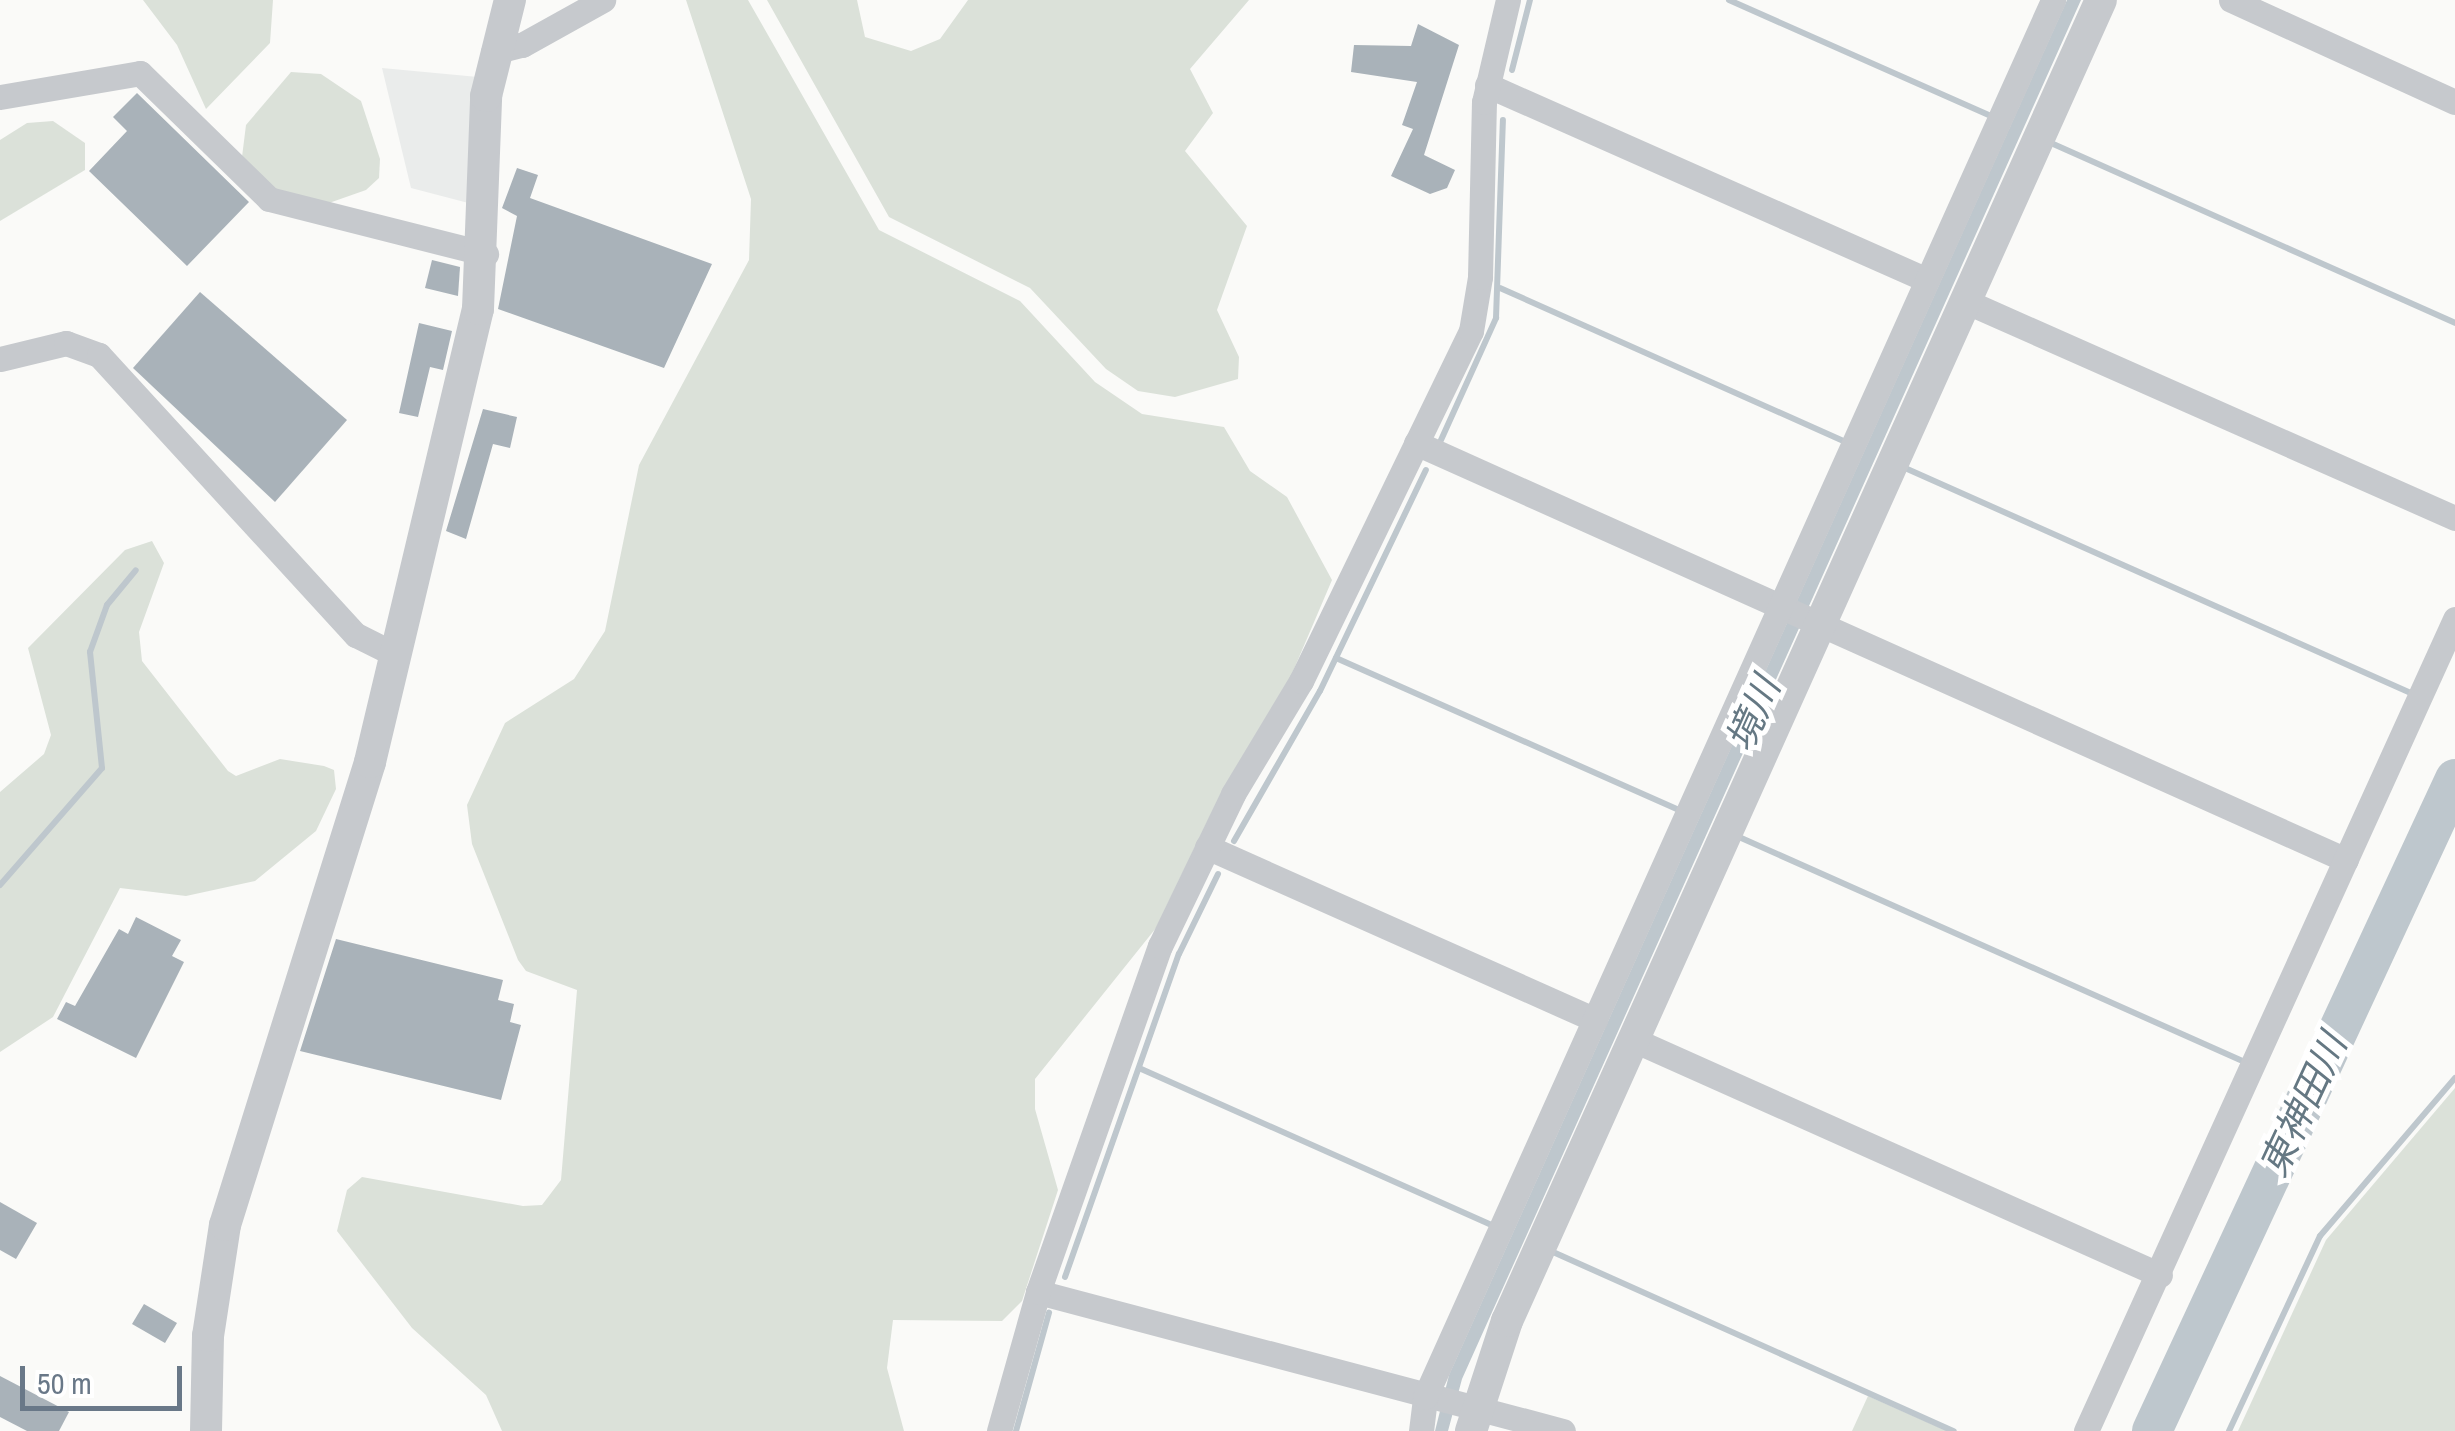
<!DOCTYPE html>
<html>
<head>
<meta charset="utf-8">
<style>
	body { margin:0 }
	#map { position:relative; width:2455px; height:1431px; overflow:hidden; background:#fafaf8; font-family:"Archivo Narrow","Noto Sans JP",sans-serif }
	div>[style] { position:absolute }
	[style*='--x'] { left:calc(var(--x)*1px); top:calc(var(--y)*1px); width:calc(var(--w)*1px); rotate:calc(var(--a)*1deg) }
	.built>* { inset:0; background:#eaeceb }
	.green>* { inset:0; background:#dbe1d9 }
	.water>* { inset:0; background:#bec7cd }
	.stream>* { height:6px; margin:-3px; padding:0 3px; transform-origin:3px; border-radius:3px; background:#bec7cd }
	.river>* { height:40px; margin:-20px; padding:0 20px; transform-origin:20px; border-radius:20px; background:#bec7cd }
	.building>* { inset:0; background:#a9b2b9 }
	.minor>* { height:25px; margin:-12.5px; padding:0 12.5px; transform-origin:12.5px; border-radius:12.5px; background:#c6c9cd }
	.tertiary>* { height:32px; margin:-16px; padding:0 16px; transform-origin:16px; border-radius:16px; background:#c6c9cd }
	span { translate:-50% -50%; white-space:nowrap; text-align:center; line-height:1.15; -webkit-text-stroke:10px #fff; paint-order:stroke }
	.water-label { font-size:38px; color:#657883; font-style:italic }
	.scale { position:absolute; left:20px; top:1366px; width:162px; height:45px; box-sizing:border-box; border:5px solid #697888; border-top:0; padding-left:12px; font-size:30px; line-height:35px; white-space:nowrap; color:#697888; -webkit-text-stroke:8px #fff; paint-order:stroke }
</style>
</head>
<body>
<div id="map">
	<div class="built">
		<div style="clip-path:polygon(382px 68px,478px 77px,476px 205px,411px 188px)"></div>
	</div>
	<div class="green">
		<div style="clip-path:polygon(143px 0,273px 0,270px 43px,206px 109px,177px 45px)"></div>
		<div style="clip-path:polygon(686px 0,748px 0,879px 230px,1020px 301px,1095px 382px,1142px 414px,1224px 427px,1250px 471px,1287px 497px,1332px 580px,1291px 676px,1223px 789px,1156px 928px,1035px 1079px,1035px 1109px,1058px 1190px,1022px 1301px,1002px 1321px,893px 1320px,887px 1368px,904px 1431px,502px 1431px,486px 1395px,412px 1328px,337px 1231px,347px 1190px,362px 1177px,523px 1206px,542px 1205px,561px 1180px,577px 990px,526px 971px,518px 960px,472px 844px,467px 805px,505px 723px,574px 679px,605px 631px,639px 465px,749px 260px,751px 199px)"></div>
		<div style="clip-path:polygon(767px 0,857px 0,865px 37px,911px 51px,940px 39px,968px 0,1249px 0,1190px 69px,1213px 113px,1185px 151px,1247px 226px,1217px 310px,1239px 357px,1238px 379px,1175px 397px,1138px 391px,1106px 369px,1030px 288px,889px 217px)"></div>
		<div style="clip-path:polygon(291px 72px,321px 74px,361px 101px,380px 159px,379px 178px,366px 190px,329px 203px,275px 190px,242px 157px,246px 125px)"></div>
		<div style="clip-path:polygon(53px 121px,85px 143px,85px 170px,0 221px,0 140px,27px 123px)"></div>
		<div style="clip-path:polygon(152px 541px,164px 563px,139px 632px,142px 661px,228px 771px,236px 776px,280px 759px,324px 766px,334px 770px,336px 789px,316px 831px,255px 881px,186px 896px,120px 888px,53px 1017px,0 1052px,0 792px,44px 754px,51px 735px,28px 648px,125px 550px)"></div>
		<div style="clip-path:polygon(2455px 1088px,2455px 1431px,2238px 1431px,2326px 1240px)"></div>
		<div style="clip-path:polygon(1868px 1396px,1947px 1431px,1852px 1431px)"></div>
	</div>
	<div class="water">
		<div style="clip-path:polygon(2067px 0,2081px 0,1462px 1379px,1448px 1431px,1435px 1431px,1449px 1375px)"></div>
	</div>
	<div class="stream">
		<div style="--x:1729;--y:0;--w:289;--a:23.9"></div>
		<div style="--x:1512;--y:70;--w:72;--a:-75.6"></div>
		<div style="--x:2051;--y:143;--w:442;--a:24"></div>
		<div style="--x:1500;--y:288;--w:379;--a:24"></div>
		<div style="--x:1441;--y:440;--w:134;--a:-65.7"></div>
		<div style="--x:1496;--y:318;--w:198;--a:-88"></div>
		<div style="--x:1905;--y:468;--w:556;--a:23.98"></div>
		<div style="--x:1336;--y:658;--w:377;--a:23.9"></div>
		<div style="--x:1739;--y:837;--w:556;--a:23.98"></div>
		<div style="--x:1234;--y:841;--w:173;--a:-60.2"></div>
		<div style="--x:1320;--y:691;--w:245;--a:-64.4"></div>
		<div style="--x:0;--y:885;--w:155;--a:-48.9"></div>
		<div style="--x:102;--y:768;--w:117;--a:-95.9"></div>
		<div style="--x:90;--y:652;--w:50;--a:-70.1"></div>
		<div style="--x:107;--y:605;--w:45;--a:-50.4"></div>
		<div style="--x:1139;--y:1068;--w:389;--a:24"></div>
		<div style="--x:1553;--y:1252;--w:439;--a:24.1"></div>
		<div style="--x:1065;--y:1277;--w:343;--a:-70.6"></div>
		<div style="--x:1179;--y:954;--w:89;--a:-64"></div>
		<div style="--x:1016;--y:1431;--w:123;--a:-74.4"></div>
		<div style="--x:2229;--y:1431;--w:215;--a:-65"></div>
		<div style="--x:2320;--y:1236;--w:208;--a:-49.5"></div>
	</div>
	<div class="river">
		<div style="--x:2152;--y:1431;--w:719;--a:-65.07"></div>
	</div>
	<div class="building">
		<div style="clip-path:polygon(1418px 24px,1459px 45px,1424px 155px,1455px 170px,1447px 188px,1430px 194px,1391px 176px,1413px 129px,1402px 125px,1417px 82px,1351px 72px,1354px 45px,1411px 46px)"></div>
		<div style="clip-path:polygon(137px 93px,249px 202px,187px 266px,89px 171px,127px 131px,113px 117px)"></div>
		<div style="clip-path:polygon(517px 168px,538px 175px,530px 198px,712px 264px,664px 368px,498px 309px,517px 216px,502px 208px)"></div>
		<div style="clip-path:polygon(432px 260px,460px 267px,458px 296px,425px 288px)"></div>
		<div style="clip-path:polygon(200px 292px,347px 420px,275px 502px,133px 368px)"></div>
		<div style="clip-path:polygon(419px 323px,452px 331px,443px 370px,430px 367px,418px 417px,399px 413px)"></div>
		<div style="clip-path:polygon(483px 409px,517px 417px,510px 448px,493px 444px,466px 539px,446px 531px)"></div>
		<div style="clip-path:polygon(136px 917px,181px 940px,172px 956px,184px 962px,136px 1058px,57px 1019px,66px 1002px,75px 1006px,119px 929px,128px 934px)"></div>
		<div style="clip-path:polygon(336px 939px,503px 980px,498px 1000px,514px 1004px,510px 1022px,521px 1025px,501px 1100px,300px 1051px)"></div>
		<div style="clip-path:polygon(0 1202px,37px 1223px,16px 1259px,0 1250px)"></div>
		<div style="clip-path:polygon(144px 1304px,177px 1323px,165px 1343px,132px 1324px)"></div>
		<div style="clip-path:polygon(0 1376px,69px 1412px,59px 1431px,27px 1431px,0 1417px)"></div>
	</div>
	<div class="minor">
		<div style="--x:2231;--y:0;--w:246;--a:24.5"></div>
		<div style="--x:493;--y:52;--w:30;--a:-14"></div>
		<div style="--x:522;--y:45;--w:93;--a:-29.1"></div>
		<div style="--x:1487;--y:85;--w:481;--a:23.9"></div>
		<div style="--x:0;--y:97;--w:142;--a:-9.7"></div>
		<div style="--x:140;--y:73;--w:180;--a:44.3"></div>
		<div style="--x:269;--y:199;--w:224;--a:14.2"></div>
		<div style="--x:1965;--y:301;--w:536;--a:23.89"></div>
		<div style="--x:0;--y:359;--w:68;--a:-13.6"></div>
		<div style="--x:66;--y:343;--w:35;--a:20"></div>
		<div style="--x:99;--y:355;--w:380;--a:47.5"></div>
		<div style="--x:356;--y:635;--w:45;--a:26.6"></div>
		<div style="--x:1416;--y:443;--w:1019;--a:24.15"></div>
		<div style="--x:1207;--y:847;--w:425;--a:24"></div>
		<div style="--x:1634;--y:1040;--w:576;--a:24.07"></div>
		<div style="--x:1038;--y:1292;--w:543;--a:14.83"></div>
		<div style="--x:999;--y:1431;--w:144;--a:-74.3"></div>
		<div style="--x:1038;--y:1292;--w:367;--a:-70.6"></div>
		<div style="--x:1160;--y:946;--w:169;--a:-64.3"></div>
		<div style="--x:1233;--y:794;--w:132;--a:-59"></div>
		<div style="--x:1301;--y:681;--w:389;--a:-64.1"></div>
		<div style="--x:1471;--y:331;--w:55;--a:-80.5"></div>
		<div style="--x:1480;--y:277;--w:175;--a:-88.7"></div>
		<div style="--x:1484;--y:102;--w:105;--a:-76.8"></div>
		<div style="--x:1421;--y:1431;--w:34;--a:-83"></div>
		<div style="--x:1425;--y:1397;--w:1532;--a:-65.79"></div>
		<div style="--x:2086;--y:1431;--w:892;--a:-65.56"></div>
	</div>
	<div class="tertiary">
		<div style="--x:206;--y:1431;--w:95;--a:-88.8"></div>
		<div style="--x:208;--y:1336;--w:112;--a:-81.3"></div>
		<div style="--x:225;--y:1225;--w:485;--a:-72.6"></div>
		<div style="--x:370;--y:762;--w:466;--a:-76.6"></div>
		<div style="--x:478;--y:309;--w:213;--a:-87.8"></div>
		<div style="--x:486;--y:96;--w:99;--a:-76"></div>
		<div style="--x:1471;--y:1431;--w:116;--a:-71.9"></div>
		<div style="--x:1507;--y:1321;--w:1448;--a:-65.79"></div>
	</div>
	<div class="water-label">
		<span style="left:1753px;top:714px;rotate:-66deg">境川</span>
		<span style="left:2303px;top:1105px;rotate:-65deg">東神田川</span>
	</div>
	<div class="scale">50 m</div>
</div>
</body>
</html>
